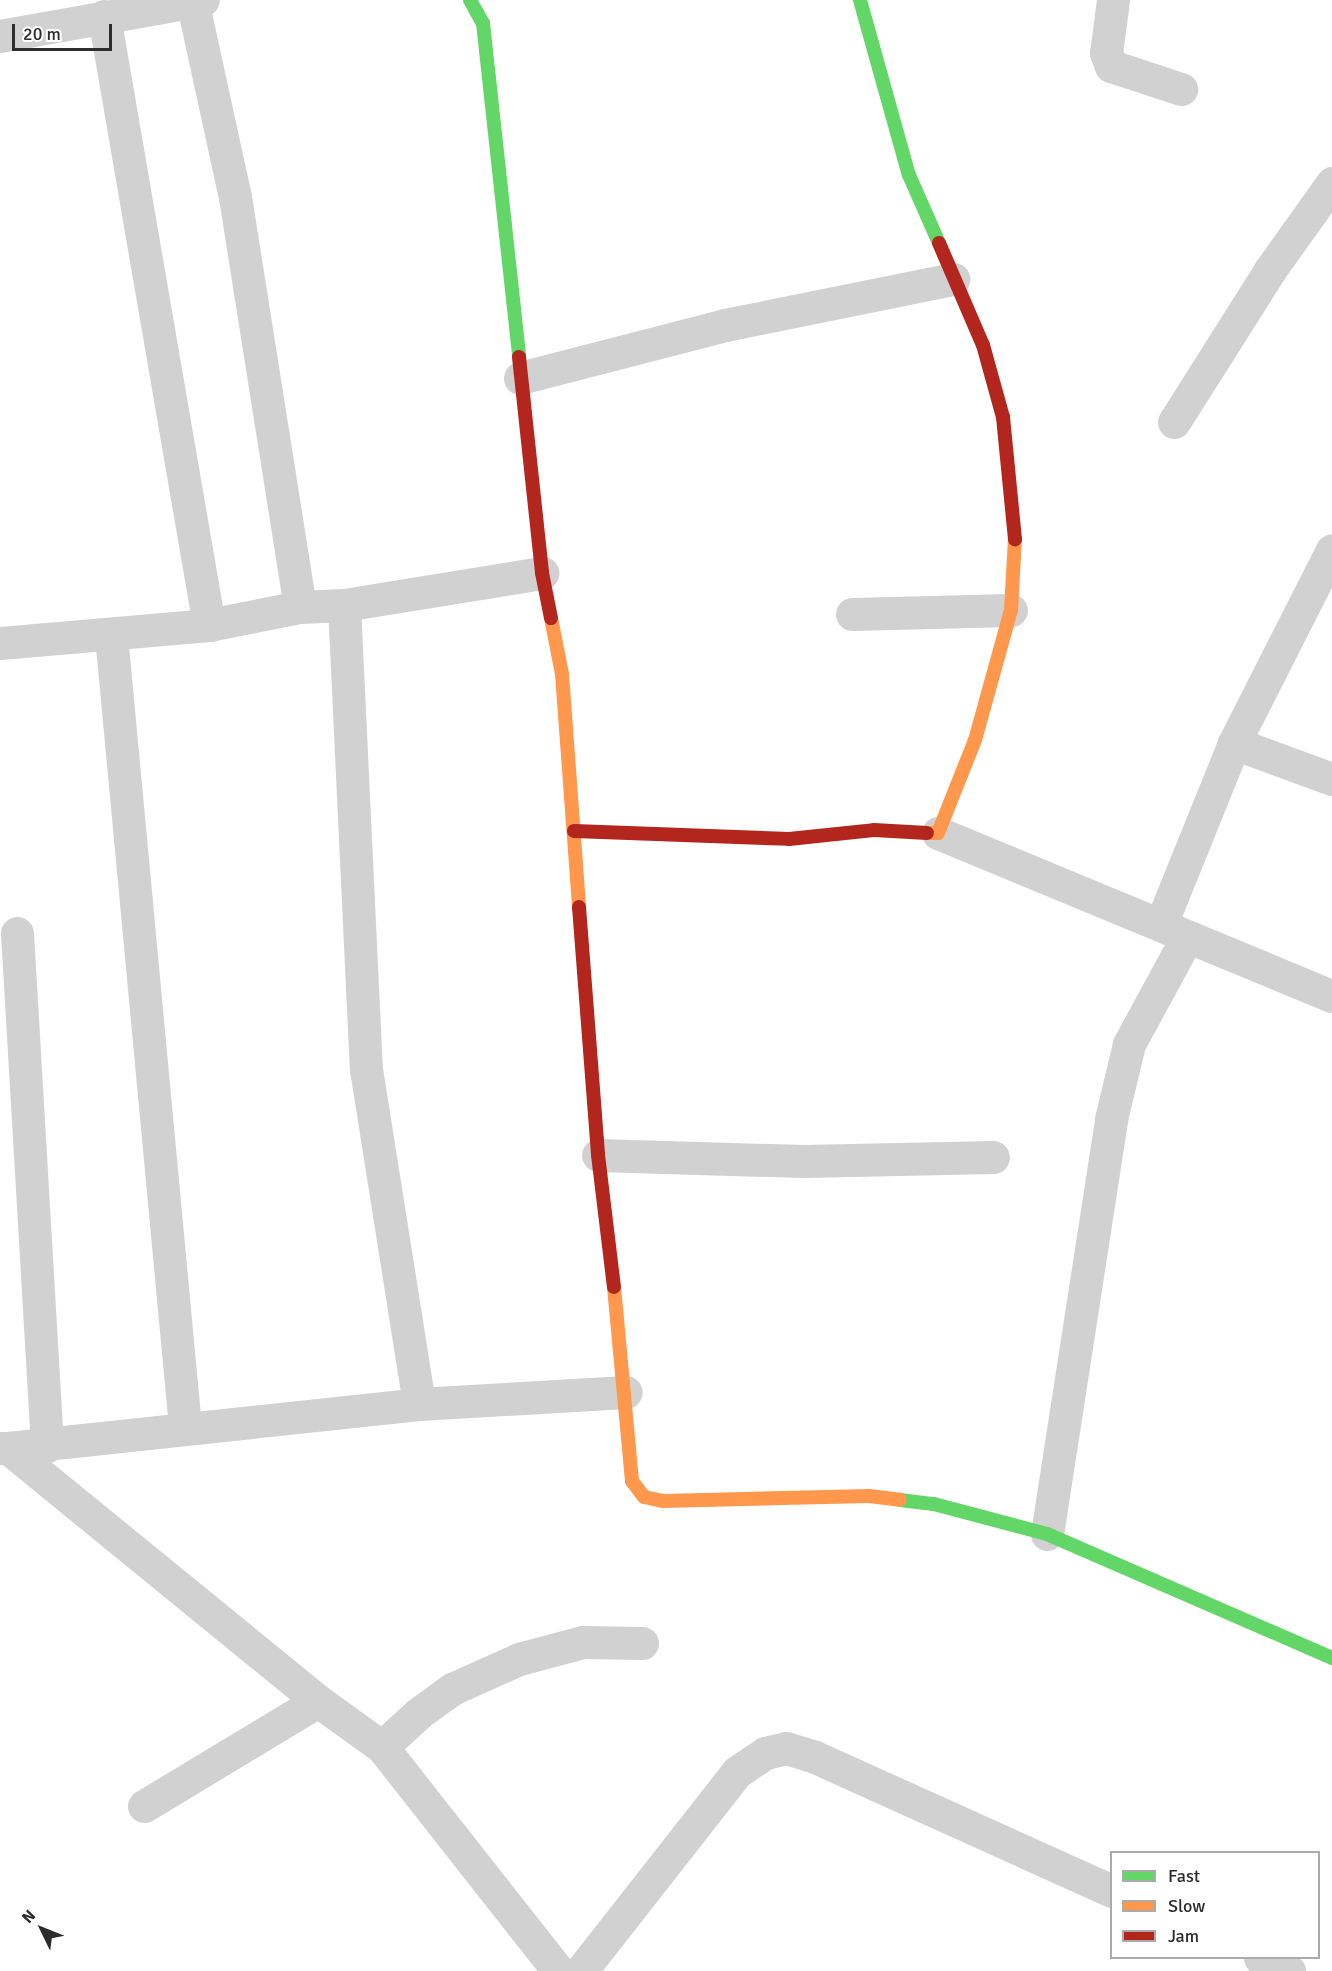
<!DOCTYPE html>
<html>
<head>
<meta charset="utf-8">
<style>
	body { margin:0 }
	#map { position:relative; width:1332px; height:1971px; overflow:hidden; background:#fff; font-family:Signika,sans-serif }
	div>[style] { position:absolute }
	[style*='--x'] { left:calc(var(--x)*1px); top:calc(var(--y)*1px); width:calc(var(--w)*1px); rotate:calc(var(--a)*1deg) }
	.street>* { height:33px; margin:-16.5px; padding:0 16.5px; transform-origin:16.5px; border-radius:16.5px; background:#d1d1d1 }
	.fast>* { height:14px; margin:-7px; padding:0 7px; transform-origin:7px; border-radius:7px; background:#63d668 }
	.slow>* { height:14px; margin:-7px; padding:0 7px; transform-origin:7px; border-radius:7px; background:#ff974d }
	.jam>* { height:14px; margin:-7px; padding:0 7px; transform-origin:7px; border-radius:7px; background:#b3261e }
	span { translate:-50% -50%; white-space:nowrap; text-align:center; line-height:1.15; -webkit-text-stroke:6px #fff; paint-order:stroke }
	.legend { position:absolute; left:1110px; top:1851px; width:210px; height:108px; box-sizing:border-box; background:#fff; border:2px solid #ababab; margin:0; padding:8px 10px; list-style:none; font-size:18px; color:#2c2c2c }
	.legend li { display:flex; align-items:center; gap:12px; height:30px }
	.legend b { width:30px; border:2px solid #ababab }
	.north { position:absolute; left:12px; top:1899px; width:60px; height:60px; -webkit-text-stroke:4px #fff; paint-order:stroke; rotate:313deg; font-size:16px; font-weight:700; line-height:24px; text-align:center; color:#2c2c2c }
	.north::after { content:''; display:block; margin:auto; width:21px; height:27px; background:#2c2c2c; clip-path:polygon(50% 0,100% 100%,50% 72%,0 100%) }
	.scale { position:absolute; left:12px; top:24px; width:100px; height:27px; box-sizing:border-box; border:3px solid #2c2c2c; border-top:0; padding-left:8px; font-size:18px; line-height:21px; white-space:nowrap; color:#2c2c2c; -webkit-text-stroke:4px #fff; paint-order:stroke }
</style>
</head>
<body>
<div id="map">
	<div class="street">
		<div style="--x:192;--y:0;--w:202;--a:77.7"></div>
		<div style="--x:235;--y:197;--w:415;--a:81"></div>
		<div style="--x:1113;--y:0;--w:53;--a:97.5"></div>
		<div style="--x:1106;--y:53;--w:14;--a:69"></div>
		<div style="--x:1111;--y:66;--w:74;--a:18.2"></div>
		<div style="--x:104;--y:16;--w:618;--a:80.22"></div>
		<div style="--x:0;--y:36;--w:206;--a:-10.1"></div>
		<div style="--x:520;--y:378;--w:212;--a:-14.5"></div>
		<div style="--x:725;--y:325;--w:233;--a:-11.4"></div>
		<div style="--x:1174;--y:422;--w:180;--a:-57.7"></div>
		<div style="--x:1270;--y:270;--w:107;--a:-54.5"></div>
		<div style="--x:344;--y:605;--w:465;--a:87.3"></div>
		<div style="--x:366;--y:1069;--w:339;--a:81"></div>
		<div style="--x:852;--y:614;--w:159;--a:-1.4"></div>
		<div style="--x:111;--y:635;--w:795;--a:84.66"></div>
		<div style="--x:0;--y:643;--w:210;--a:-4.9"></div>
		<div style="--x:209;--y:625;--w:93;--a:-11.2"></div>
		<div style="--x:300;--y:607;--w:44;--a:-2.6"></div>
		<div style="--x:344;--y:605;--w:201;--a:-9.2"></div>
		<div style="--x:1234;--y:743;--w:104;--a:20.2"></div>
		<div style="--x:938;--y:833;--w:426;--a:22.5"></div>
		<div style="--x:1161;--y:924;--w:195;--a:-68"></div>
		<div style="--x:1234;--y:743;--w:216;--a:-63.1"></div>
		<div style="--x:17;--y:933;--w:514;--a:86.65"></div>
		<div style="--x:598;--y:1155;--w:206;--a:1.7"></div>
		<div style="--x:804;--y:1161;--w:189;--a:-1.2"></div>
		<div style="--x:0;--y:1448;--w:8;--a:0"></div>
		<div style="--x:8;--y:1448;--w:400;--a:39.2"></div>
		<div style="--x:318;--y:1701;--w:79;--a:35.7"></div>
		<div style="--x:382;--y:1747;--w:285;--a:51.8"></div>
		<div style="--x:8;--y:1448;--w:413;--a:-6.1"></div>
		<div style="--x:419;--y:1404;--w:207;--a:-3.3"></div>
		<div style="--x:1047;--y:1534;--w:420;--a:-81.2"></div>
		<div style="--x:1111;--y:1119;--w:77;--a:-76.5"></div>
		<div style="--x:1129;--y:1044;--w:122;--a:-61.5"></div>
		<div style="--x:382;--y:1747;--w:50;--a:-42.6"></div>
		<div style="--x:419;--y:1713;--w:41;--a:-36"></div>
		<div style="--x:452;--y:1689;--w:73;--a:-24.1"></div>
		<div style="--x:519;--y:1659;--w:66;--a:-14.9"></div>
		<div style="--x:583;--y:1642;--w:59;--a:1"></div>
		<div style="--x:144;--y:1806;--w:203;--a:-31.1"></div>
		<div style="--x:1260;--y:1958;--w:32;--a:24"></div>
		<div style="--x:581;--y:1971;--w:253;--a:-51.9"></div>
		<div style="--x:737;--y:1772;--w:34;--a:-34"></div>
		<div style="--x:765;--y:1753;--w:22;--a:-13"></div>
		<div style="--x:786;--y:1748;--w:30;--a:17"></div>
		<div style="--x:815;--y:1757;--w:326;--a:24.3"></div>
	</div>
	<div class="fast">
		<div style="--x:470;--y:0;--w:26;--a:61"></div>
		<div style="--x:483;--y:23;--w:336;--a:83.8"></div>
		<div style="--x:860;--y:0;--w:182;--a:74.4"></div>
		<div style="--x:909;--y:175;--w:74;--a:66.2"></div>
		<div style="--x:900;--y:1500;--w:34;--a:7"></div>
		<div style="--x:934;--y:1504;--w:117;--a:14.9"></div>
		<div style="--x:1047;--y:1534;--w:311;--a:23.5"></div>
	</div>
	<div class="slow">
		<div style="--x:551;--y:618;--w:57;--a:78.9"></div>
		<div style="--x:562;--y:674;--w:234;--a:85.8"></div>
		<div style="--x:927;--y:833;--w:11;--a:0"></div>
		<div style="--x:938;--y:833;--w:100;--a:-68.3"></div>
		<div style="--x:975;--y:740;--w:135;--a:-74.5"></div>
		<div style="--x:1011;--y:610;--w:71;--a:-86.8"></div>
		<div style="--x:614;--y:1287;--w:195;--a:84.7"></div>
		<div style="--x:632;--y:1481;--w:20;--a:53"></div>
		<div style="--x:644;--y:1497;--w:19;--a:12"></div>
		<div style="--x:663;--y:1501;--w:206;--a:-1.4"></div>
		<div style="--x:869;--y:1496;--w:31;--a:7"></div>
	</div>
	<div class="jam">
		<div style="--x:939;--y:243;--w:111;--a:66.7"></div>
		<div style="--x:983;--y:345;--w:75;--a:74.5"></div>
		<div style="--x:1003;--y:417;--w:123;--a:84.4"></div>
		<div style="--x:519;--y:357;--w:217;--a:83.9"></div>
		<div style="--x:542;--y:573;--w:46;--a:78.7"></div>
		<div style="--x:574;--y:831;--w:215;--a:2.1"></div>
		<div style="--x:789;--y:839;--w:85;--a:-6"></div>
		<div style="--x:874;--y:830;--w:53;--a:3.2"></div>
		<div style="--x:579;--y:907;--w:249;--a:85.6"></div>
		<div style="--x:598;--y:1155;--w:133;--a:83.1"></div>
	</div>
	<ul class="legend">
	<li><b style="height:8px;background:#63d668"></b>Fast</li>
	<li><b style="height:8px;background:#ff974d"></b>Slow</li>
	<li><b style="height:8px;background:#b3261e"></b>Jam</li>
	</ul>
	<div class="north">N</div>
	<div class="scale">20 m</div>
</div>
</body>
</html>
